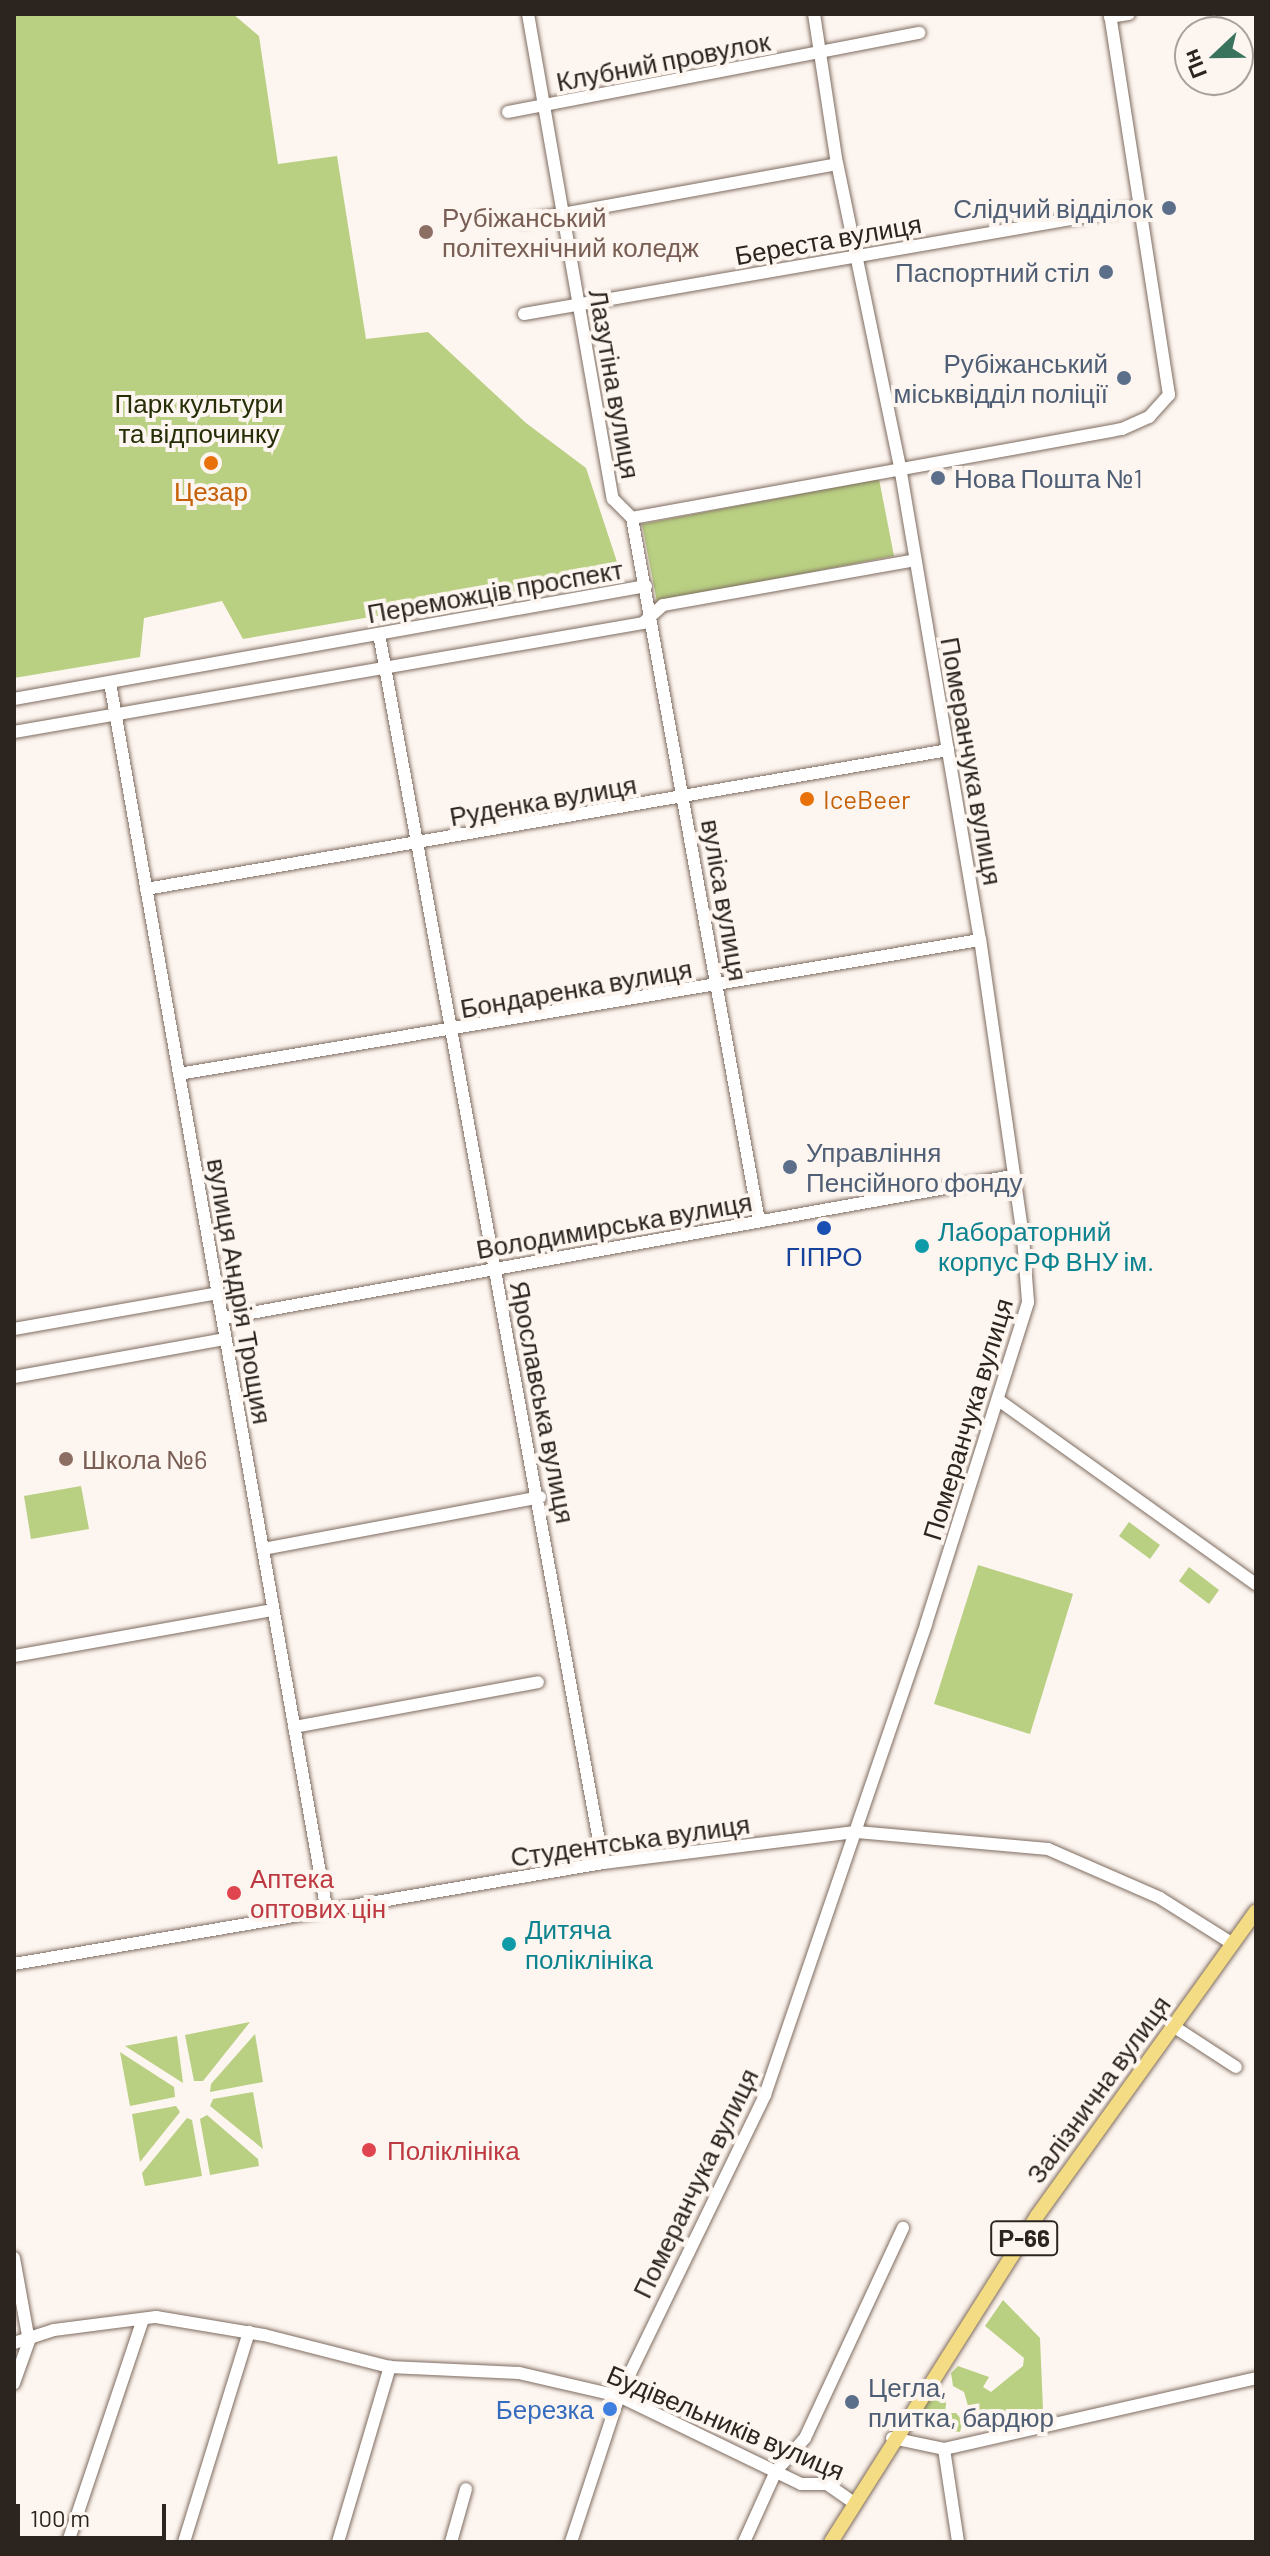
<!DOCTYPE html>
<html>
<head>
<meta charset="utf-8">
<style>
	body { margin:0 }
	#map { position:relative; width:1270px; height:2556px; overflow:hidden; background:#fdf5ef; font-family:Barlow,sans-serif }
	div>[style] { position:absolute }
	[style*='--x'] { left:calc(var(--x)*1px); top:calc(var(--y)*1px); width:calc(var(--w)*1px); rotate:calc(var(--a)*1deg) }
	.green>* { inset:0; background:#b9cf82 }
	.roads { filter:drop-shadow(0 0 2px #7e6c60) drop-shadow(0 0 2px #7e6c60) }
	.minor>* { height:12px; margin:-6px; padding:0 6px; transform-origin:6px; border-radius:6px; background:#fff }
	.major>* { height:14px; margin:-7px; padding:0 7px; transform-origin:7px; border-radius:7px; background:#f3dc83 }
	.dots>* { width:22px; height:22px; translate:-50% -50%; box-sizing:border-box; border:4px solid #fdf5ef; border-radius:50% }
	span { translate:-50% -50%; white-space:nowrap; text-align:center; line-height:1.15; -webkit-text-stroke:8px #fdf5ef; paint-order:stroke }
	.shield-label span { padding:2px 6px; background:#fdf5ef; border:2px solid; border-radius:6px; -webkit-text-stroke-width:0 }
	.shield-label { font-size:24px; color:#2c241f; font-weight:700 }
	.street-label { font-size:26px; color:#2c241f }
	.service-label { font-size:26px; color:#4e5e75 }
	.right { translate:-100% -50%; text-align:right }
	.left { translate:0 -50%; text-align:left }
	.education-label { font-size:26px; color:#785e54 }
	.park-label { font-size:26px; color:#252e06 }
	.food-label { font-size:26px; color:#c56008 }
	.culture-label { font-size:26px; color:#0d838f }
	.transit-label { font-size:26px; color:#164399 }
	.health-label { font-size:26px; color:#be3a42 }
	.shop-label { font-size:26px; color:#366cbe }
	.frame { position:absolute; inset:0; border:16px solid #2c241f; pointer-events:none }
	.north { position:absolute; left:1174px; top:16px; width:80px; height:80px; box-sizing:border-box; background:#fdf5ef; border:2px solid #a9a19c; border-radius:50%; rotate:248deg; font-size:22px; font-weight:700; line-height:32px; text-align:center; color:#2c241f }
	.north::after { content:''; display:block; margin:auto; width:28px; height:36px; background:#39735d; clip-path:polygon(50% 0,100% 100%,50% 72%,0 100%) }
	.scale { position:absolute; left:16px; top:2504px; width:150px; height:36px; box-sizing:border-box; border:4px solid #2c241f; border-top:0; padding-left:10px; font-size:24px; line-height:28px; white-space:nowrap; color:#2c241f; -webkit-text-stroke:6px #fdf5ef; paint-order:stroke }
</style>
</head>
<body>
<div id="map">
	<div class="green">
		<div style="clip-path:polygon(14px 14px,233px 14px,259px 36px,278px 164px,337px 156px,366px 339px,428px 332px,526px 423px,586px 468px,621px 574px,243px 639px,222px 601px,144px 618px,140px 657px,14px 678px)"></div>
		<div style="clip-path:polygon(879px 479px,894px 556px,657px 602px,642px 524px)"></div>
		<div style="clip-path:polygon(81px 1486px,89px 1529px,31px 1539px,24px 1496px)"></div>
		<div style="clip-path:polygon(1129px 1522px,1160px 1545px,1150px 1559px,1119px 1536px)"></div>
		<div style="clip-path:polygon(978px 1565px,1073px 1594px,1030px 1734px,934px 1704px)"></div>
		<div style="clip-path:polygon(1189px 1567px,1219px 1590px,1209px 1604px,1179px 1581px)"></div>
		<div style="clip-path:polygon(250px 2022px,203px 2081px,194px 2081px,185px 2035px)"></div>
		<div style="clip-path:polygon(255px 2034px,263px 2082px,210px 2092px,211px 2084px)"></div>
		<div style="clip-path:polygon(177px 2036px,183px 2083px,125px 2046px)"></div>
		<div style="clip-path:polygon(120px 2052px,174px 2087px,175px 2097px,130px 2106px)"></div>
		<div style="clip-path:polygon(253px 2092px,263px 2149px,210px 2106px,213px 2099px)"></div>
		<div style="clip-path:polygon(176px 2106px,180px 2112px,140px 2162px,132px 2114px)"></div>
		<div style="clip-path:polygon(207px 2115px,258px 2159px,259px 2166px,210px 2175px,200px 2119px)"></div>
		<div style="clip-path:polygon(187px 2118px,192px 2120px,202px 2176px,145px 2186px,142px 2173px)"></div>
		<div style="clip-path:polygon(1003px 2300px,1040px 2338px,1043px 2410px,1030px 2422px,1018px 2410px,1010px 2410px,1011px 2425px,984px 2431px,973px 2423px,964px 2392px,953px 2386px,951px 2373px,958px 2366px,989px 2377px,983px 2387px,991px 2392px,1023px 2366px,1024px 2358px,985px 2326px)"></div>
		<div style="clip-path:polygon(937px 2385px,947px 2394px,945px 2413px,956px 2413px,963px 2421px,960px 2432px,911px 2426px)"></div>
	</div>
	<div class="roads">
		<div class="minor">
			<div style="--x:528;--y:14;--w:492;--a:80.1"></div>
			<div style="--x:613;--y:499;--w:27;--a:45"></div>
			<div style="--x:1110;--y:17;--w:19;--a:-9"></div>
			<div style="--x:508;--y:112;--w:419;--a:-10.9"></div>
			<div style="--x:524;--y:221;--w:318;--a:-10.3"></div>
			<div style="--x:524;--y:314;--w:625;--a:-9.85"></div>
			<div style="--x:632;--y:518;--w:498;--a:-10.3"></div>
			<div style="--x:1122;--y:429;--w:30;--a:-24"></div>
			<div style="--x:1149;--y:417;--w:30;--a:-48"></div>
			<div style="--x:1169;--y:395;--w:386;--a:-98.8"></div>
			<div style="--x:632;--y:518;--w:714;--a:79.76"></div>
			<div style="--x:379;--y:634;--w:1249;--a:79.67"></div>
			<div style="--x:110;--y:683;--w:1243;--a:79.99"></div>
			<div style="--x:14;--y:699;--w:642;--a:-10.14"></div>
			<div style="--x:14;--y:732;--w:638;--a:-9.83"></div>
			<div style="--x:643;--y:623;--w:27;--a:-42"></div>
			<div style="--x:663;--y:605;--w:256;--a:-10.1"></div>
			<div style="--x:146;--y:889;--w:814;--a:-9.83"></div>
			<div style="--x:179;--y:1074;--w:812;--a:-9.5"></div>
			<div style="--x:223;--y:1318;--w:802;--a:-10.2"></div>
			<div style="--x:14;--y:1329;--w:207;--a:-10"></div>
			<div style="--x:14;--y:1377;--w:215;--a:-10.2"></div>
			<div style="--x:1000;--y:1401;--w:315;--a:35.6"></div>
			<div style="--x:263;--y:1549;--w:282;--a:-10.6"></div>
			<div style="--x:14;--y:1656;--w:263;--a:-10.1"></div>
			<div style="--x:294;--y:1727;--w:248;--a:-10.4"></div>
			<div style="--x:14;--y:1964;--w:598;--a:-9.73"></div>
			<div style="--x:603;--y:1863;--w:256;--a:-7"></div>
			<div style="--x:857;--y:1832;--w:192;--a:5.1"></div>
			<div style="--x:1048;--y:1849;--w:122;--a:23.6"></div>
			<div style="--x:1160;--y:1898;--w:86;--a:32.2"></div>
			<div style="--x:1173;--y:2026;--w:75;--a:33.1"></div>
			<div style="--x:14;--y:2258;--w:84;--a:79.8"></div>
			<div style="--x:29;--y:2341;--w:45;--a:109.7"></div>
			<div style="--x:14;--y:2343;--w:42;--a:-18"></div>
			<div style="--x:54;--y:2330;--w:103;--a:-7.3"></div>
			<div style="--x:156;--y:2317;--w:109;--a:9.5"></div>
			<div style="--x:264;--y:2335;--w:130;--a:14.3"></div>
			<div style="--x:390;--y:2367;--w:129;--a:2.7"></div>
			<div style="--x:519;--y:2373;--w:103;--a:13"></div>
			<div style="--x:619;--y:2396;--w:202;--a:25.8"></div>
			<div style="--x:801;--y:2484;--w:26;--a:0"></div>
			<div style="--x:827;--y:2484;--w:32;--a:35"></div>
			<div style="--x:892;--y:2438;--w:53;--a:11.9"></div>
			<div style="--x:944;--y:2449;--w:320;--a:-12.8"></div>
			<div style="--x:944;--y:2449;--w:94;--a:81.4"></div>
			<div style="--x:68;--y:2542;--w:235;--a:-71.4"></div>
			<div style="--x:184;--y:2542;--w:220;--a:-72.8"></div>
			<div style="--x:338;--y:2542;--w:183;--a:-73.5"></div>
			<div style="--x:451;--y:2542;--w:55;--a:-74.2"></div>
			<div style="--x:571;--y:2542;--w:154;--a:-71.8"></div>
			<div style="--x:619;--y:2396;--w:335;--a:-64.1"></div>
			<div style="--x:765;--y:2095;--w:498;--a:-71.1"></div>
			<div style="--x:926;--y:1624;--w:338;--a:-72.4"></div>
			<div style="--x:1028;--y:1302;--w:65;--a:-94.4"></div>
			<div style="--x:1023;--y:1237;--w:300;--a:-98.2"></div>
			<div style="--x:980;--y:940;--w:480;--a:-99.6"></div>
			<div style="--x:900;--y:467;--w:309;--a:-101.7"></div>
			<div style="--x:837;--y:164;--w:152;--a:-98.7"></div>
			<div style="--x:744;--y:2542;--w:78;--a:-65.7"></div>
			<div style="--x:776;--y:2471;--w:44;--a:-48.7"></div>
			<div style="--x:805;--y:2438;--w:232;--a:-65"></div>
		</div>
		<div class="major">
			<div style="--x:831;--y:2542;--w:386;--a:-57.7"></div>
			<div style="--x:1037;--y:2216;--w:375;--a:-54.3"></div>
		</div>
	</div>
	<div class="dots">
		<div style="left:1169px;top:208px;background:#5c6f8a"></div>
		<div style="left:426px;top:232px;background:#8d6e63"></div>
		<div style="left:1106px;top:272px;background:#5c6f8a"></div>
		<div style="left:1124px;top:378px;background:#5c6f8a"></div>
		<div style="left:211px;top:463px;background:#e8710a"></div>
		<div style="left:938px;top:478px;background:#5c6f8a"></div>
		<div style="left:807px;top:799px;background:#e8710a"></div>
		<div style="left:790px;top:1167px;background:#5c6f8a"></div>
		<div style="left:824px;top:1228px;background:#1a4fb4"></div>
		<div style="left:922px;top:1246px;background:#0f9aa8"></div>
		<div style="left:66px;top:1459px;background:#8d6e63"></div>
		<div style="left:234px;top:1893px;background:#e0444e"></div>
		<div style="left:509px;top:1944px;background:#0f9aa8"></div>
		<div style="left:369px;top:2150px;background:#e0444e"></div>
		<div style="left:852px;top:2402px;background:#5c6f8a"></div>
		<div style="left:610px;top:2409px;background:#3f7fe0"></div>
	</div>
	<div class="shield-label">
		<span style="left:1024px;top:2238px">Р-66</span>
	</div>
	<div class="street-label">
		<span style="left:663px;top:61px;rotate:-11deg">Клубний провулок</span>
		<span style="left:828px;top:239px;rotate:-10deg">Береста вулиця</span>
		<span style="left:615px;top:384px;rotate:80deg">Лазутіна вулиця</span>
		<span style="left:495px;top:591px;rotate:-10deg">Переможців проспект</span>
		<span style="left:972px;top:761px;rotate:80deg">Померанчука вулиця</span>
		<span style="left:543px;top:800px;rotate:-10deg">Руденка вулиця</span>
		<span style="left:725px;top:900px;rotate:80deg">вуліса вулиця</span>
		<span style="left:576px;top:988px;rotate:-10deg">Бондаренка вулиця</span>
		<span style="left:614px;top:1225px;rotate:-10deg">Володимирська вулиця</span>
		<span style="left:240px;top:1291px;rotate:80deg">вулиця Андрія Трощия</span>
		<span style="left:543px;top:1402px;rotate:79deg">Ярославська вулиця</span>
		<span style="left:967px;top:1419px;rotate:-73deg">Померанчука вулиця</span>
		<span style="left:630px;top:1840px;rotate:-8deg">Студентська вулиця</span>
		<span style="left:1098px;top:2089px;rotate:-54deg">Залізнична вулиця</span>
		<span style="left:695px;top:2183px;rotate:-64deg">Померанчука вулиця</span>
		<span style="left:726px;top:2422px;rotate:23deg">Будівельників вулиця</span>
	</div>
	<div class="service-label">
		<span class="right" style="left:1153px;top:208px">Слідчий відділок</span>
		<span class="right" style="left:1090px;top:272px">Паспортний стіл</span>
		<span class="right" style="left:1108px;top:378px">Рубіжанський<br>міськвідділ поліції</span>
		<span class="left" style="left:954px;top:478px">Нова Пошта №1</span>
		<span class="left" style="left:806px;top:1167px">Управління<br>Пенсійного фонду</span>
		<span class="left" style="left:868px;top:2402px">Цегла,<br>плитка, бардюр</span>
	</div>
	<div class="education-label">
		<span class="left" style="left:442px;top:232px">Рубіжанський<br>політехнічний коледж</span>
		<span class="left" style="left:82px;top:1459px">Школа №6</span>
	</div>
	<div class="park-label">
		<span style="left:199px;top:418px">Парк культури<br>та відпочинку</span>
	</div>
	<div class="food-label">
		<span style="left:211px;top:491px">Цезар</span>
		<span class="left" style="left:823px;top:799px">IceBeer</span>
	</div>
	<div class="culture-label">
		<span class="left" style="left:938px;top:1246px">Лабораторний<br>корпус РФ ВНУ ім.</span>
		<span class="left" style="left:525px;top:1944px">Дитяча<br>поліклініка</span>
	</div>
	<div class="transit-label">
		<span style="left:824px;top:1256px">ГІПРО</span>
	</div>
	<div class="health-label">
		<span class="left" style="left:250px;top:1893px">Аптека<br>оптових цін</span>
		<span class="left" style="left:387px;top:2150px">Поліклініка</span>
	</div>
	<div class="shop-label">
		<span class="right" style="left:594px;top:2409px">Березка</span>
	</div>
	<div class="frame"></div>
	<div class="north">Пн</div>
	<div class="scale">100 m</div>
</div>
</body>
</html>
